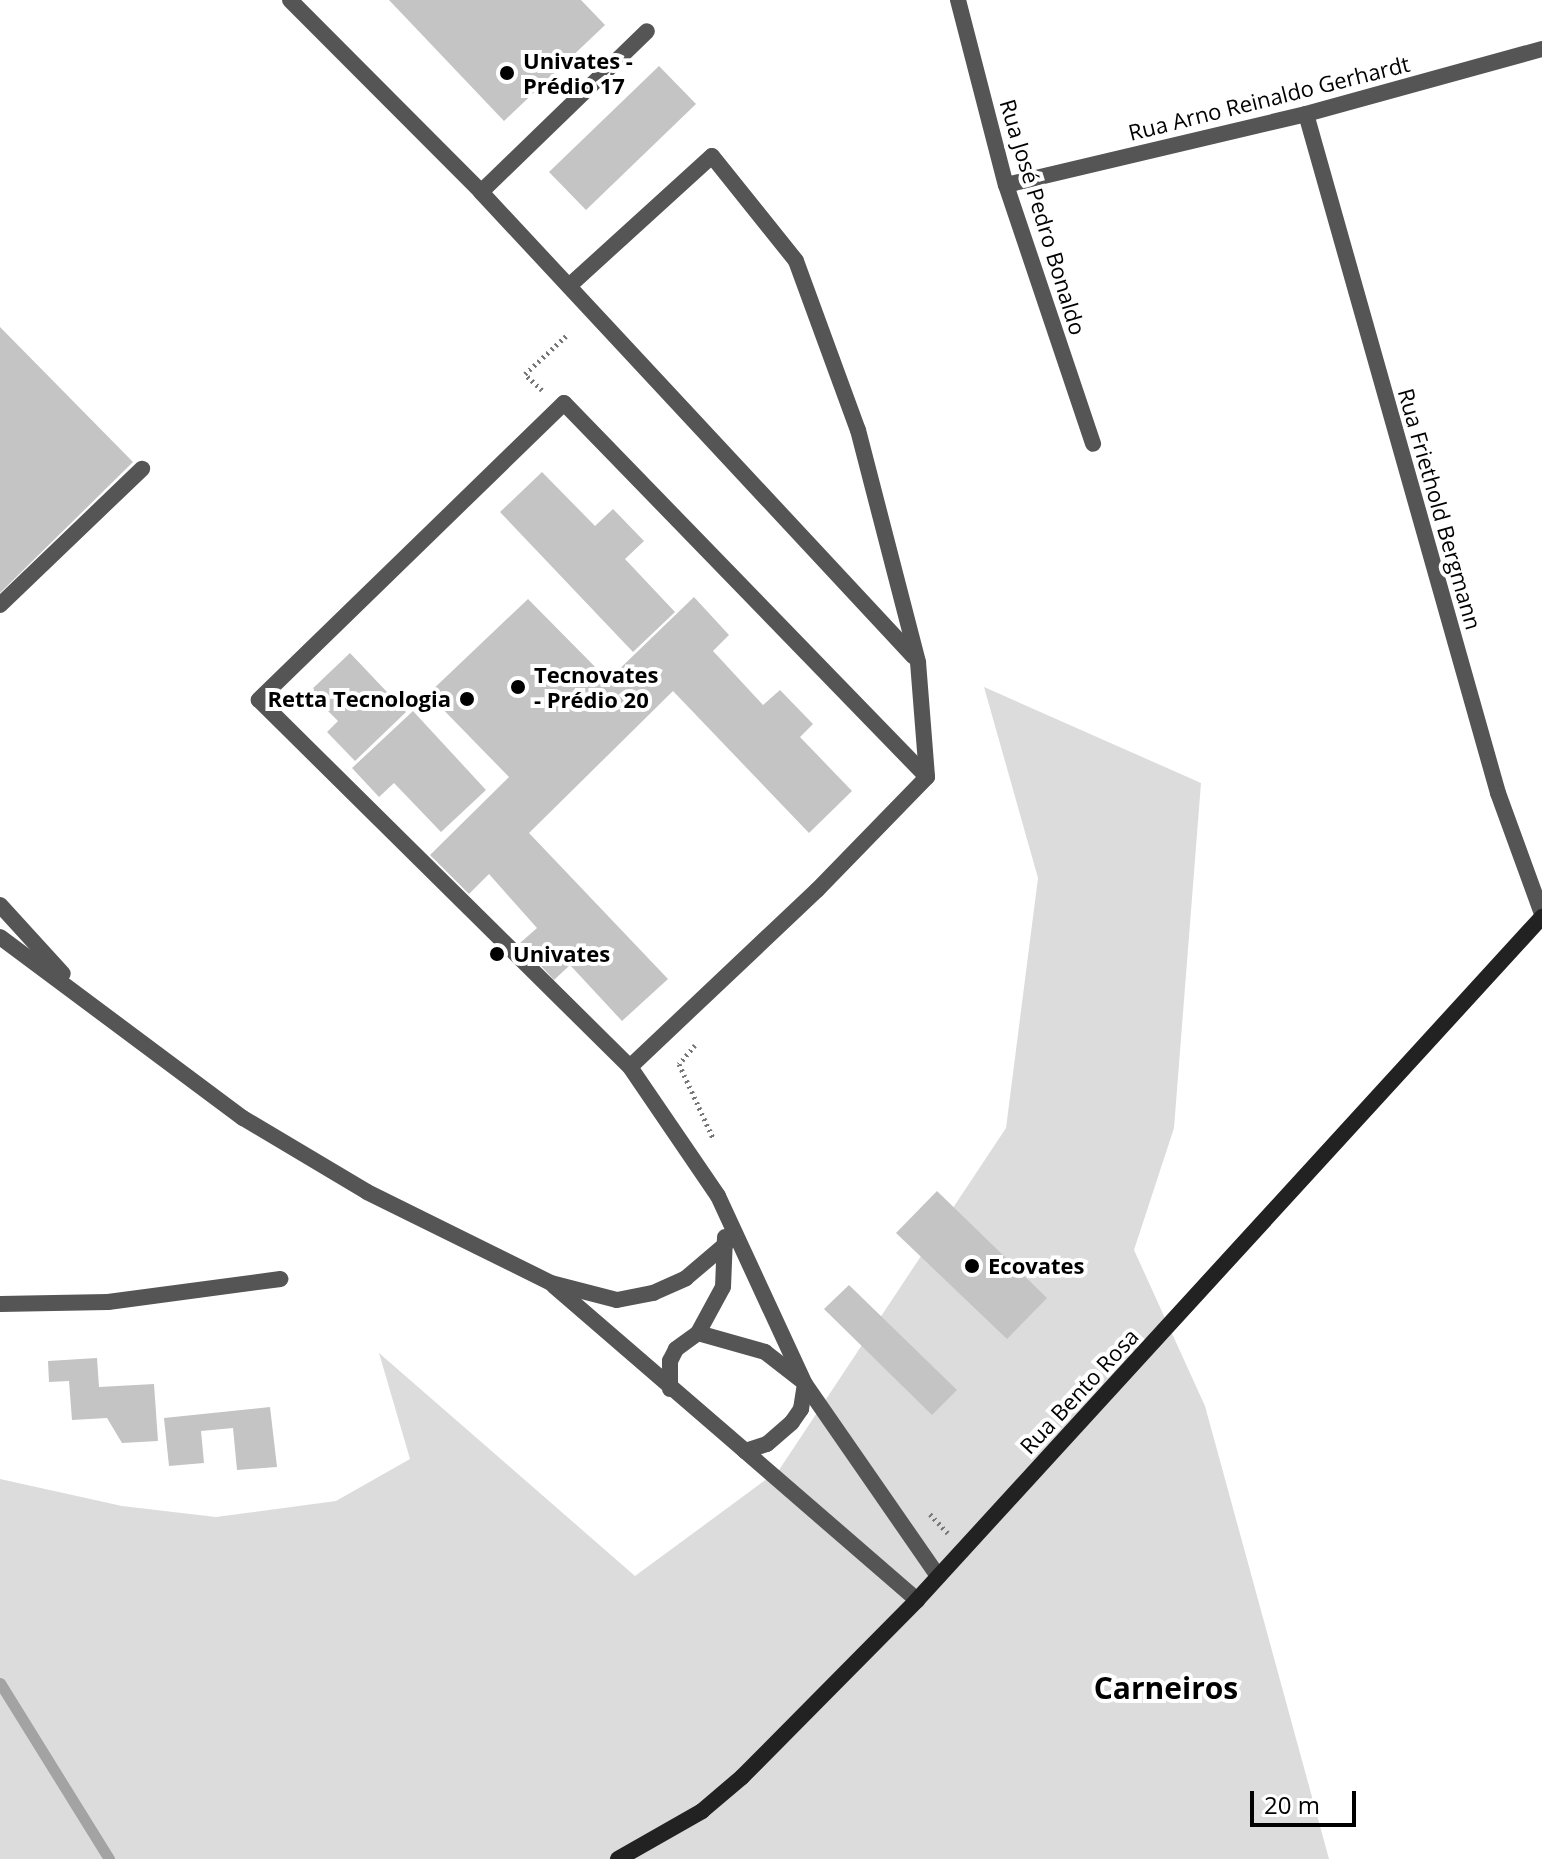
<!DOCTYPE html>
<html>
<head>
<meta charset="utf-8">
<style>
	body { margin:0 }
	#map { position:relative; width:1542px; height:1859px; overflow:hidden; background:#fff; font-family:"Open Sans",sans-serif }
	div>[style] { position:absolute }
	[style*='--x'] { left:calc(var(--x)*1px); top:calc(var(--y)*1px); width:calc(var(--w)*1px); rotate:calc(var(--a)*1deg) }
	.green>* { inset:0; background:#dcdcdc }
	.stream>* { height:11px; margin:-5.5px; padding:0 5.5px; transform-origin:5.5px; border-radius:5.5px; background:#a3a3a3 }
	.building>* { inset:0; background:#c4c4c4 }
	.path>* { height:5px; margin-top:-2.5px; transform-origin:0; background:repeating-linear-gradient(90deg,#777 0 2px,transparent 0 6px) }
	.service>* { height:16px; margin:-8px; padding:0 8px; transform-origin:8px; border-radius:8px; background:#555 }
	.minor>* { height:16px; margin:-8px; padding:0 8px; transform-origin:8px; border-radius:8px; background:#555 }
	.secondary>* { height:16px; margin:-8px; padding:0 8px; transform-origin:8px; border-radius:8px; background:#222 }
	.dots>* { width:22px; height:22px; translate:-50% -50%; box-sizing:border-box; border:4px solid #fff; border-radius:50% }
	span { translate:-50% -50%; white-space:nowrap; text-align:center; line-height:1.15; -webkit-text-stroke:8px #fff; paint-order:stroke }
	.poi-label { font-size:22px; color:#000; font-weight:700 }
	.left { translate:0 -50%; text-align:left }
	.right { translate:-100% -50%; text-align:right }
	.street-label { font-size:22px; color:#000 }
	.district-label { font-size:30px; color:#000; font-weight:700 }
	.scale { position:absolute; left:1250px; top:1791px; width:106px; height:36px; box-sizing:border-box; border:4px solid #000; border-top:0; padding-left:10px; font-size:24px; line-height:28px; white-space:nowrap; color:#000; -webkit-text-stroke:6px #fff; paint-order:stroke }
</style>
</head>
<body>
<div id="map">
	<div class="green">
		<div style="clip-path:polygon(984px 687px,1201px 783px,1174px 1128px,1134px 1250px,1205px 1406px,1329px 1859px,0 1859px,0 1479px,122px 1506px,216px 1517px,336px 1501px,410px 1459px,379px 1353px,635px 1576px,779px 1470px,1006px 1128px,1038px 878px)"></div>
	</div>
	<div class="stream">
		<div style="--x:0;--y:1683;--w:207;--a:58.2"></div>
	</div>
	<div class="building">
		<div style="clip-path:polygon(389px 0,581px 0,605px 25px,504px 121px)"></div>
		<div style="clip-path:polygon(659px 66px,696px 104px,586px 210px,549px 172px)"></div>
		<div style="clip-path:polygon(0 327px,133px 462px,0 593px)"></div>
		<div style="clip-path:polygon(542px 472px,595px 526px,613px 509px,644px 541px,625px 559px,675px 612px,633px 652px,500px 512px)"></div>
		<div style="clip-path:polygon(694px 597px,729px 635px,713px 651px,763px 705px,780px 690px,813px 724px,800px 737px,852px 791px,809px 833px,673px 691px,529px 833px,668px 979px,622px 1021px,570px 965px,554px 980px,520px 943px,537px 928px,489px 874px,469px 894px,430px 855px,509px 777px,428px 694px,528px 599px,608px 680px)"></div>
		<div style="clip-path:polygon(350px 653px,406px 712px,355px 761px,327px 732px,338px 721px,309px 692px)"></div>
		<div style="clip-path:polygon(413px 711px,486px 790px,441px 832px,394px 783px,379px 797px,352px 768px)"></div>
		<div style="clip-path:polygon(937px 1191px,1047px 1298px,1007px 1339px,896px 1233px)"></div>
		<div style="clip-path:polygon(849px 1285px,957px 1390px,932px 1415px,824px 1309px)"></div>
		<div style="clip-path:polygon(97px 1358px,99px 1387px,154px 1384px,158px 1441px,122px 1443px,107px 1418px,72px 1420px,69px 1381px,49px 1382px,48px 1361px)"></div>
		<div style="clip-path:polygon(270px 1407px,277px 1467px,237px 1470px,233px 1428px,201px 1431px,204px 1463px,169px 1466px,164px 1418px)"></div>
	</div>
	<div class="path">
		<div style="--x:542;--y:390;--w:23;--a:-137"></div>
		<div style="--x:525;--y:374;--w:56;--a:-42.8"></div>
		<div style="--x:695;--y:1045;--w:25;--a:130"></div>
		<div style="--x:679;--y:1064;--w:81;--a:65.3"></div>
		<div style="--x:930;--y:1514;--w:26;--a:47"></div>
	</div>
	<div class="service">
		<div style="--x:290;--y:0;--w:271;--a:45.1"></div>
		<div style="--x:481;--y:192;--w:635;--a:47.04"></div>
		<div style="--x:481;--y:192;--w:231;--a:-44.1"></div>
		<div style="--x:569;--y:286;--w:193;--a:-42.3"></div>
		<div style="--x:712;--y:156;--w:134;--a:51.3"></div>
		<div style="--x:796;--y:261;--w:180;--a:69.9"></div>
		<div style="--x:858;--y:430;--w:240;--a:75.5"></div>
		<div style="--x:918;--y:662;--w:115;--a:85.5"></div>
		<div style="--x:927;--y:777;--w:158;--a:134.2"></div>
		<div style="--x:817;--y:890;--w:257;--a:136.6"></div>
		<div style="--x:0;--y:605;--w:197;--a:-43.8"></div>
		<div style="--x:927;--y:777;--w:521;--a:-134.14"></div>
		<div style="--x:564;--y:403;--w:426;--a:135.8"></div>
		<div style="--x:259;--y:700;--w:522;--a:44.69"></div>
		<div style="--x:630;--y:1067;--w:156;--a:55.7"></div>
		<div style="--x:718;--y:1196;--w:207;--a:65.2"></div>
		<div style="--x:805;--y:1384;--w:234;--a:55.3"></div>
		<div style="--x:0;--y:905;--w:93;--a:47.6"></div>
		<div style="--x:0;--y:937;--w:303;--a:36.7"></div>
		<div style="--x:243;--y:1118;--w:144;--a:30.8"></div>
		<div style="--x:367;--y:1192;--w:205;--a:26.3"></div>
		<div style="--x:551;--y:1283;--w:68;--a:14.4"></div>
		<div style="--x:617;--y:1300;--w:37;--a:-11"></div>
		<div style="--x:653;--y:1293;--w:36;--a:-24"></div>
		<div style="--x:686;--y:1278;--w:52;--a:-40.4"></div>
		<div style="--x:554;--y:1286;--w:252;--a:40.8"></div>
		<div style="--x:745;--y:1451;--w:23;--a:-18"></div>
		<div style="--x:767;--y:1444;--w:33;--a:-41"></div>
		<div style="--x:792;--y:1422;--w:16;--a:-55"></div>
		<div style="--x:801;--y:1409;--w:25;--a:-81"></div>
		<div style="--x:0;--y:1304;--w:108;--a:-1.1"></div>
		<div style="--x:108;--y:1302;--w:174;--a:-7.6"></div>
		<div style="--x:698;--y:1333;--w:52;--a:-61.5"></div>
		<div style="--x:723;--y:1287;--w:50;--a:-87.7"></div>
		<div style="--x:670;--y:1389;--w:28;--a:-90"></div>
		<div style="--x:670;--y:1361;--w:13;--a:-63"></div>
		<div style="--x:676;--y:1349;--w:27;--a:-36"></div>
		<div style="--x:698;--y:1333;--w:70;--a:15.8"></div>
		<div style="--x:765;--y:1352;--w:46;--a:37.9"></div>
		<div style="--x:745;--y:1451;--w:228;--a:40.9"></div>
	</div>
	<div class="minor">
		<div style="--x:958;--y:0;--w:191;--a:75.5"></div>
		<div style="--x:1006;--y:185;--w:273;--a:71.4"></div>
		<div style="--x:1306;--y:114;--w:706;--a:74.21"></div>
		<div style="--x:1498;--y:793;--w:129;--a:70"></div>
		<div style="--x:1006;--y:185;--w:308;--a:-13.3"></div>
		<div style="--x:1306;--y:114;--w:245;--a:-15.4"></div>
	</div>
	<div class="secondary">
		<div style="--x:618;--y:1859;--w:97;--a:-29.7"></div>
		<div style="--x:702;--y:1811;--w:52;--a:-40.4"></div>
		<div style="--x:742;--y:1777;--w:249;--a:-45.3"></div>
		<div style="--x:917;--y:1600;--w:926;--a:-47.54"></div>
	</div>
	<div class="dots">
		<div style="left:507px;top:73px;background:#000"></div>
		<div style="left:518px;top:687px;background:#000"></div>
		<div style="left:467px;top:699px;background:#000"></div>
		<div style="left:497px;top:954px;background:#000"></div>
		<div style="left:972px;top:1266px;background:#000"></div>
	</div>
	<div class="poi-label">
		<span class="left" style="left:523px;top:73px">Univates -<br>Prédio 17</span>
		<span class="left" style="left:534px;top:687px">Tecnovates<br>- Prédio 20</span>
		<span class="right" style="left:451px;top:699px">Retta Tecnologia</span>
		<span class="left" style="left:513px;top:954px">Univates</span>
		<span class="left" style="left:988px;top:1266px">Ecovates</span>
	</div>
	<div class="street-label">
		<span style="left:1269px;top:98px;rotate:-14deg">Rua Arno Reinaldo Gerhardt</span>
		<span style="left:1043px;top:217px;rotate:73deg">Rua José Pedro Bonaldo</span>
		<span style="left:1440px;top:509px;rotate:74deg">Rua Friethold Bergmann</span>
		<span style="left:1079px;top:1391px;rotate:-47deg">Rua Bento Rosa</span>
	</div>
	<div class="district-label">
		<span style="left:1166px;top:1688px">Carneiros</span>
	</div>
	<div class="scale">20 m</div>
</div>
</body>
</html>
